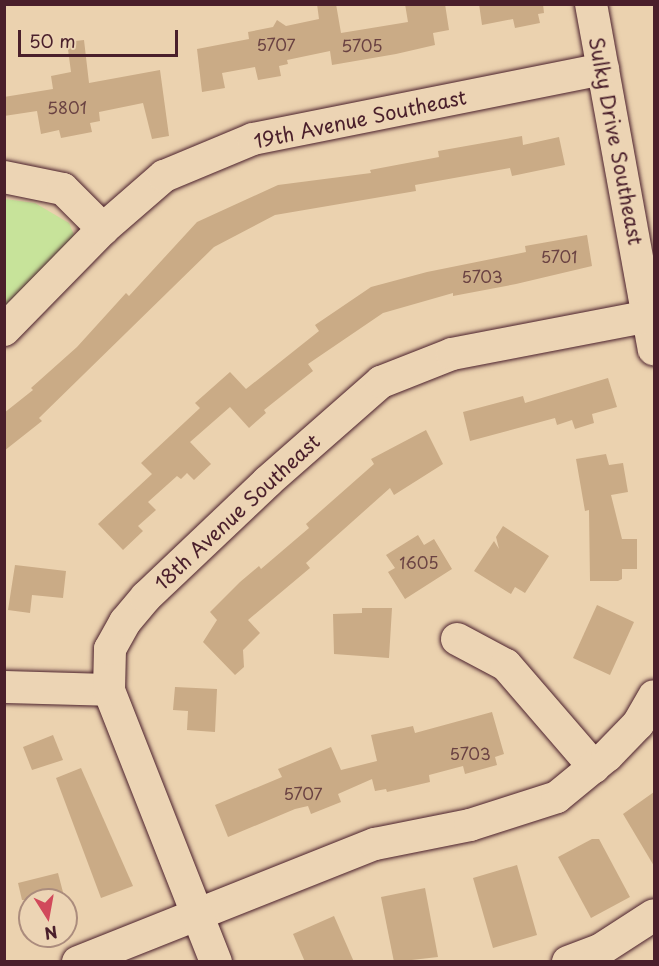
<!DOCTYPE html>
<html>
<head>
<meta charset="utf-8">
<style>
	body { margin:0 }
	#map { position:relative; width:659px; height:966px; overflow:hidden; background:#ebd2af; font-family:"Playpen Sans",sans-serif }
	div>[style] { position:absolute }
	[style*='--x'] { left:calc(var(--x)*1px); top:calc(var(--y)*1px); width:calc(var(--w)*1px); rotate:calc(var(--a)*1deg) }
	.green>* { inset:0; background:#c7e39a }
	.building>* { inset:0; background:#caab86 }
	.roads { filter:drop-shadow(0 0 2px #4a1f2b) drop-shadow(0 0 2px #4a1f2b) }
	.minor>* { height:32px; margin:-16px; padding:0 16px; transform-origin:16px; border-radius:16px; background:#ecd4b4 }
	span { translate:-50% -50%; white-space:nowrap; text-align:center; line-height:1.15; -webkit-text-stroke:6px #ecd4b4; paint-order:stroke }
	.number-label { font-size:16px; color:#6a4242 }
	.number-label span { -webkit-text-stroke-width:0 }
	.street-label { font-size:20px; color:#4a1f2b }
	.frame { position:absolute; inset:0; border:6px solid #4a1f2b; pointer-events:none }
	.north { position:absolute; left:18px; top:888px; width:60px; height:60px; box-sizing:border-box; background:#ecd4b4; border:2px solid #ab8c7d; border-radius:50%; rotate:169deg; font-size:16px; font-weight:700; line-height:24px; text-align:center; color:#4a1f2b }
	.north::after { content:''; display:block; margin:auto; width:21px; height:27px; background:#d1495b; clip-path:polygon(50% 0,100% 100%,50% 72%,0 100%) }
	.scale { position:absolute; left:18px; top:30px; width:160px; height:27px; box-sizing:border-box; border:3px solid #4a1f2b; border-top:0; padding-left:8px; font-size:18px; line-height:21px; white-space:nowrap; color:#4a1f2b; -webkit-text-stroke:4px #ecd4b4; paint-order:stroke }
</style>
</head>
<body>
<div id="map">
	<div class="green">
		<div style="clip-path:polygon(5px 199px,35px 203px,69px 223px,78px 244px,5px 319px)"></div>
	</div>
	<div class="building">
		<div style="clip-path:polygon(317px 4px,336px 4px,341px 33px,408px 22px,405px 4px,445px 4px,449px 30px,433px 33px,435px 45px,396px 54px,332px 65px,330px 51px,287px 60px,288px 64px,279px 66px,281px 76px,258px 80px,255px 67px,222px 73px,225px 88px,202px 92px,197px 49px,249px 39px,248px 32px,273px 27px,277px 20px,286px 26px,319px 19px)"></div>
		<div style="clip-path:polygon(479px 4px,543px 4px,544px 13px,538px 14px,540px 23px,515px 28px,513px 19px,482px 25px)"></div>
		<div style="clip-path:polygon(84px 40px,89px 83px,160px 70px,169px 136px,152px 139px,143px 103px,99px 112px,100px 121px,90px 123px,92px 132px,61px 138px,59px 130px,41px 134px,37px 111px,4px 116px,4px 97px,53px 89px,51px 76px,71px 72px,67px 42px)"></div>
		<div style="clip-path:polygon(522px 136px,523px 145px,559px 137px,565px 165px,512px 176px,510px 168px,415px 185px,416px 191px,275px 215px,214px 247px,39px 418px,42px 421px,4px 451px,4px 413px,33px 390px,31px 388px,77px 347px,126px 293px,129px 296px,197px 222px,278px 185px,371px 173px,370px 170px,439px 157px,438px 151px)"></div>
		<div style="clip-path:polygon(587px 235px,592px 266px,516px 284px,453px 296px,453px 293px,383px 313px,308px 364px,313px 371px,264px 410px,266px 413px,249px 428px,230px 407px,190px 442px,211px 464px,194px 480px,187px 473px,181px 479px,177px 476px,148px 502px,156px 510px,138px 526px,143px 531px,123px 550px,98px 524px,152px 474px,141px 463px,200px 408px,195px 403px,230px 372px,246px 389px,319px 331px,315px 325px,371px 287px,427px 272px,526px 252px,525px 246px)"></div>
		<div style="clip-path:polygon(608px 378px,617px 407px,592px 414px,594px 423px,575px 429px,572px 420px,557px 425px,555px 418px,470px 441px,463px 412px,523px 396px,525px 403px)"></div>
		<div style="clip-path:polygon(426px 430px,443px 464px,394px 495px,390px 488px,306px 563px,310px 568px,248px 620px,260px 633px,243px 650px,244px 667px,235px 675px,203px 642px,217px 620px,210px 612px,240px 582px,259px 566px,261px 569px,309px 528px,306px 524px,374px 464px,371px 459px)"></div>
		<div style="clip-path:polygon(606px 454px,609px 465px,623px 463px,628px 492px,611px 495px,622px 539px,637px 539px,637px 569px,622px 569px,622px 579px,618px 581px,590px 581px,589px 510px,585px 511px,576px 459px)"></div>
		<div style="clip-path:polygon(503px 526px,549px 556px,525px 593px,515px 587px,511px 594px,474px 571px,494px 541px,499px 549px,496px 537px)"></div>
		<div style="clip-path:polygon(418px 535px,424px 545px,434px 539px,452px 569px,405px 599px,388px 572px,395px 568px,386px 555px)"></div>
		<div style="clip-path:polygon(15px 565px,66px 571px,63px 598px,32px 595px,30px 613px,8px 610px)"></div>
		<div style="clip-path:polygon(597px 605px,634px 622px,610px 675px,573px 658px)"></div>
		<div style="clip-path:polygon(362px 608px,392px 608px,389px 658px,334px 654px,333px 614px,362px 613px)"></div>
		<div style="clip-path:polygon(175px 687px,217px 689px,215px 732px,187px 730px,188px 711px,173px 710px)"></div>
		<div style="clip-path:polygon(492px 712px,504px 754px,495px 757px,497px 765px,465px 774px,463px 766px,429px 775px,430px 782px,387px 792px,386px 789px,375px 791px,372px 779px,338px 794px,341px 802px,311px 814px,308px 806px,295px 809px,228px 837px,215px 805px,282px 777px,278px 769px,331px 747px,341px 770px,377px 761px,371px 735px,413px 726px,415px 733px)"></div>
		<div style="clip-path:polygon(53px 735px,63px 760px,32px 770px,23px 747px)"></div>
		<div style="clip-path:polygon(81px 768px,133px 886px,101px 898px,56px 778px)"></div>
		<div style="clip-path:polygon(654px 792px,654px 866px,623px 814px)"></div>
		<div style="clip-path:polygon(592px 839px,599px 839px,630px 897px,591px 918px,558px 857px)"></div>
		<div style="clip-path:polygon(517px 865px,537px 935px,493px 948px,473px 878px)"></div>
		<div style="clip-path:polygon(58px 873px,65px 900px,22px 900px,18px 883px)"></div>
		<div style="clip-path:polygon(425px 888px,438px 957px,394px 962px,381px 897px)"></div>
		<div style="clip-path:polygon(334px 916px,354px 962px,305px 962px,293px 934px)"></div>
	</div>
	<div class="roads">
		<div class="minor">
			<div style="--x:591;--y:4;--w:351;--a:79.7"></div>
			<div style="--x:4;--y:177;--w:60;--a:11.5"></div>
			<div style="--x:63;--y:189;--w:57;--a:45"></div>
			<div style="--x:4;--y:330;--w:141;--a:-45.6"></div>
			<div style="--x:103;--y:229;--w:81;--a:-41"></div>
			<div style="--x:164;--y:176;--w:96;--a:-22.6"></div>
			<div style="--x:253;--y:139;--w:357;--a:-11.3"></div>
			<div style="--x:457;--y:639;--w:55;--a:28"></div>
			<div style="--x:506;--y:665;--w:135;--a:49.2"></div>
			<div style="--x:4;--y:687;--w:105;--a:1.6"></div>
			<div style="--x:78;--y:962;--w:320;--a:-21.7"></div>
			<div style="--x:375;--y:844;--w:97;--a:-11.3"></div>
			<div style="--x:470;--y:825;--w:91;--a:-17.8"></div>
			<div style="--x:557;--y:797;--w:65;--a:-39.4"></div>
			<div style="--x:607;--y:756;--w:45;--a:-45.9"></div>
			<div style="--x:638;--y:724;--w:32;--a:-60"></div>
			<div style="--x:216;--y:962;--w:292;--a:-111.5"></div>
			<div style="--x:109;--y:690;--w:41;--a:-88.6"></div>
			<div style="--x:110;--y:649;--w:31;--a:-61"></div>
			<div style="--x:125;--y:622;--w:33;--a:-50"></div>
			<div style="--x:146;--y:597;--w:167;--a:-43.5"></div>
			<div style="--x:267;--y:482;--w:152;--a:-41.3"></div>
			<div style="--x:381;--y:382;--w:76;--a:-21.5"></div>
			<div style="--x:452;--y:354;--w:201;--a:-10.9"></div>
			<div style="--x:568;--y:962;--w:34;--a:-21"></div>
			<div style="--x:600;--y:950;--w:64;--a:-32.9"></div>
		</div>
	</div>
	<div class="number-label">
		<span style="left:276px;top:44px">5707</span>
		<span style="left:362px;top:45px">5705</span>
		<span style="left:67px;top:107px">5801</span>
		<span style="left:559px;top:256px">5701</span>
		<span style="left:482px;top:276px">5703</span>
		<span style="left:419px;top:562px">1605</span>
		<span style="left:470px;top:753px">5703</span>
		<span style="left:303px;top:793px">5707</span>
	</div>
	<div class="street-label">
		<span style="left:360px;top:119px;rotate:-12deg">19th Avenue Southeast</span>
		<span style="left:616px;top:141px;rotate:79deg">Sulky Drive Southeast</span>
		<span style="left:237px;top:512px;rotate:-43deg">18th Avenue Southeast</span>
	</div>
	<div class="frame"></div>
	<div class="north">N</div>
	<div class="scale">50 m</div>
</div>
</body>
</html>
